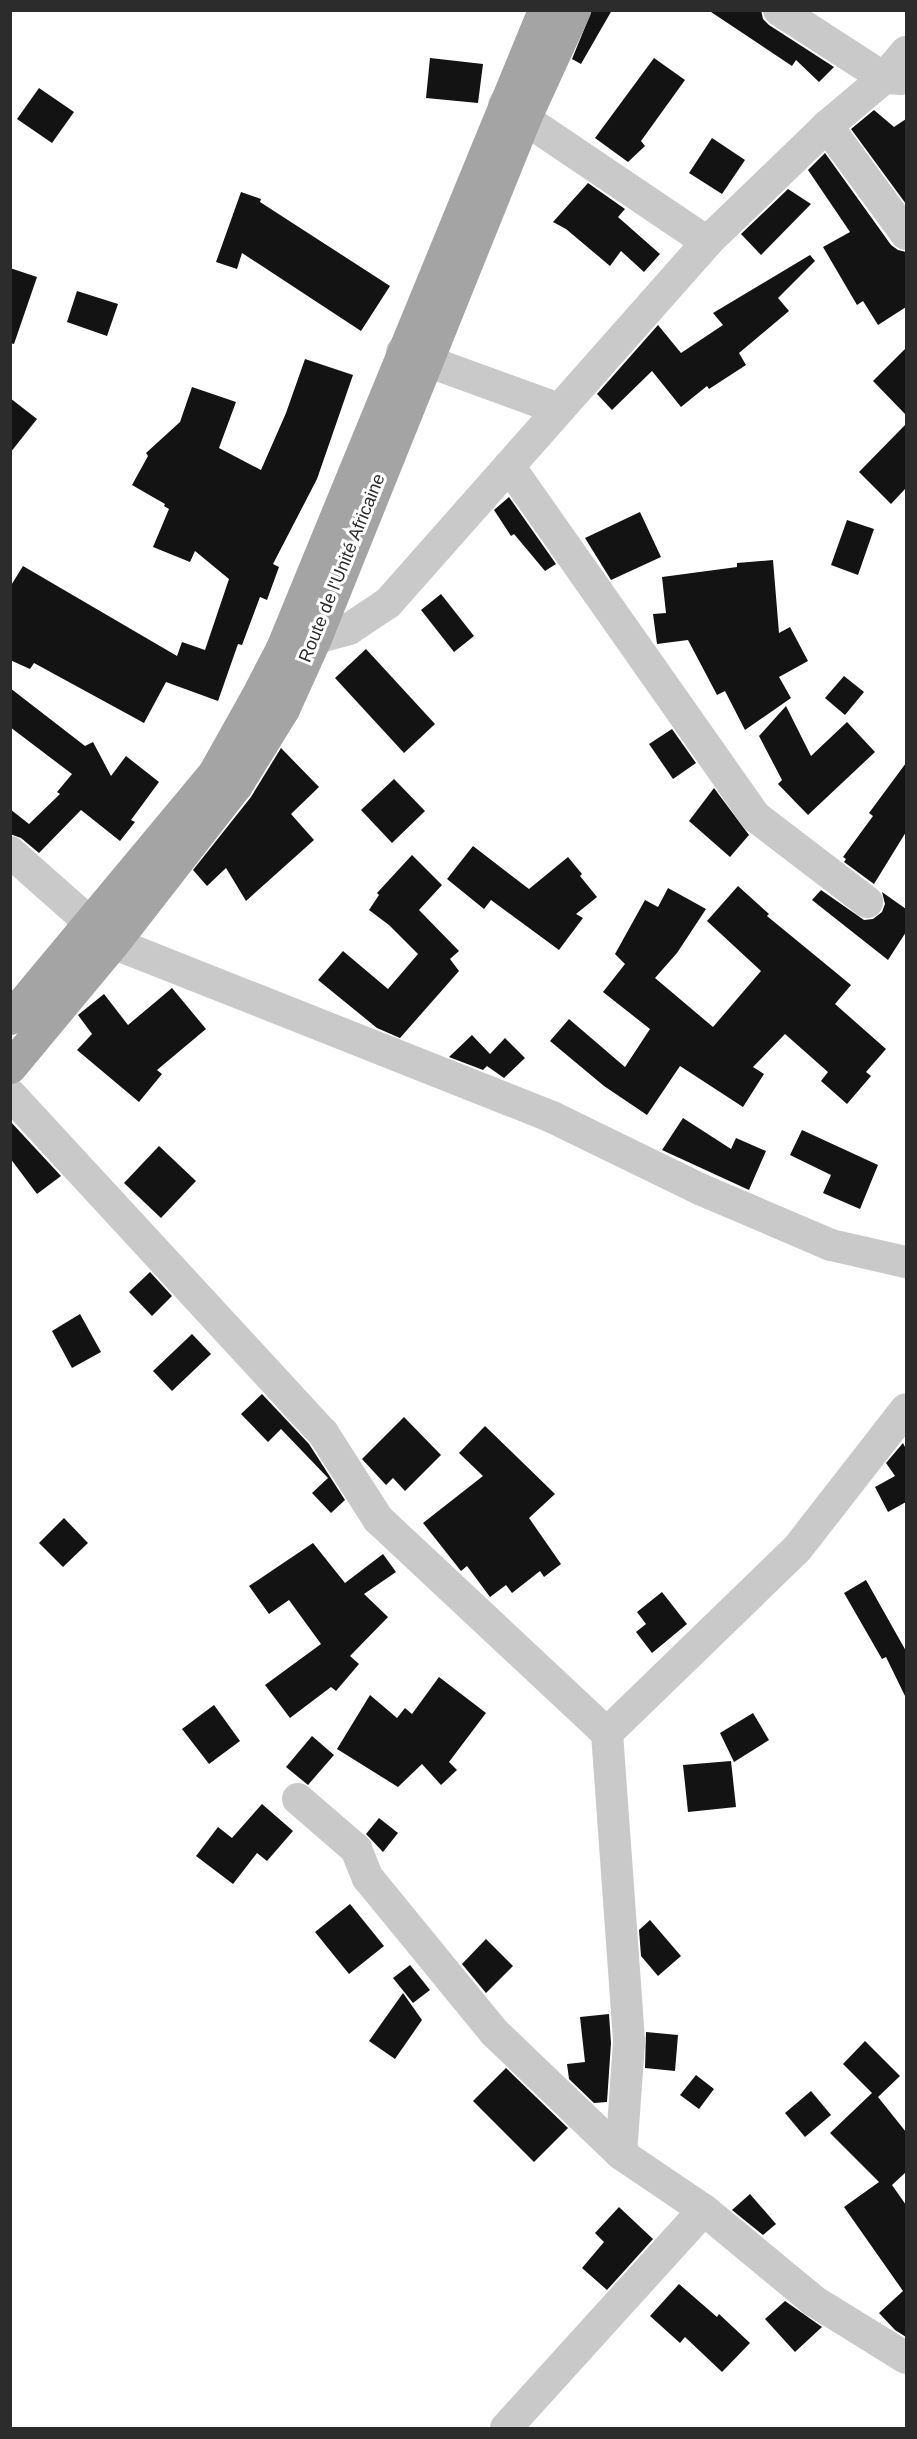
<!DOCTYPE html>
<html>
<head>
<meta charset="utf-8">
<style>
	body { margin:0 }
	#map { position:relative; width:917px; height:2439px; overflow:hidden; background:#fff; font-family:Helvetica,sans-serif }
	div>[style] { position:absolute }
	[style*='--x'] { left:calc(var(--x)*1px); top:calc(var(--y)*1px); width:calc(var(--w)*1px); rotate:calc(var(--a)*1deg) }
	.building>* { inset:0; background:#131313 }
	.minor>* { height:32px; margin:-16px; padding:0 16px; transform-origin:16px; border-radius:16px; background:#c9c9c9 }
	.major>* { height:33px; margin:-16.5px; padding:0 16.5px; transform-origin:16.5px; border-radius:16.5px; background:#a4a4a4 }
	span { translate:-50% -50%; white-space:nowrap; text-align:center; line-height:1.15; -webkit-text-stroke:6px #fff; paint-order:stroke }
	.street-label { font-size:18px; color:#2c2c2c }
	.frame { position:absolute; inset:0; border:12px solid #2c2c2c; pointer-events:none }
</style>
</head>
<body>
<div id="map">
	<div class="building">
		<div style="clip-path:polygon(592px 10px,612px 10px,581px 64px,572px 59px)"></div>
		<div style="clip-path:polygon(708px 10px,761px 10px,763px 19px,769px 25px,834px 67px,819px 82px,796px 60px,792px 66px)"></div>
		<div style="clip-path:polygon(430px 58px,483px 64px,478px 103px,426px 98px)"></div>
		<div style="clip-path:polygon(654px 58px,685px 80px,641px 141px,645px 146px,628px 162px,595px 138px)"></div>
		<div style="clip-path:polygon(39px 88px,74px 112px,52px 143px,17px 119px)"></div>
		<div style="clip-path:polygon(874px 110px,894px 127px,906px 119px,906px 204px,851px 129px)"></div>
		<div style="clip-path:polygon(712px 138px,745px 160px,722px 194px,689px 173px)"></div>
		<div style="clip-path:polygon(825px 153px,891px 245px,898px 250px,906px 252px,906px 307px,878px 325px,863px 301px,857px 305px,823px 247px,850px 232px,808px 170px)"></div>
		<div style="clip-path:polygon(588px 183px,625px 209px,618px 217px,660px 254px,644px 272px,621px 251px,610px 266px,566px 229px,553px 222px)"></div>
		<div style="clip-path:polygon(788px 189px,811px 204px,761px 255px,741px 234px)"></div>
		<div style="clip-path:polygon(241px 192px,261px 199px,260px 202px,390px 286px,361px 331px,242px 253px,237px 269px,216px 262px)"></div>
		<div style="clip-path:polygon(810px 255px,815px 261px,778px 298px,789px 311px,739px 353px,746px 365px,709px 389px,707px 386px,681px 407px,652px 371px,612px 410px,597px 394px,658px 325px,681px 353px,723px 325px,713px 313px)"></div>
		<div style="clip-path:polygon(10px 268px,37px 277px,14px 344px,10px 343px)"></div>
		<div style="clip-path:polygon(77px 291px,118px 304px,107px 336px,67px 322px)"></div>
		<div style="clip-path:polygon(906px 348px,906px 415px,873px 381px)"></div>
		<div style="clip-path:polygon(305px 359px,353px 375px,317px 479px,273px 564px,279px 567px,267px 600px,260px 597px,242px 645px,238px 644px,218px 701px,166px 682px,144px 723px,34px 663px,30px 669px,10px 660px,10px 587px,23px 566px,177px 656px,182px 642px,205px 650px,229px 579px,195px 551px,190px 562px,153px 547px,169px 509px,164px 506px,165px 504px,132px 485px,148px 456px,146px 453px,180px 422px,192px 387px,236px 402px,219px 448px,261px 470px,286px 413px)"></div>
		<div style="clip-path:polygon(10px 398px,37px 419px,10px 453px)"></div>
		<div style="clip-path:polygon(906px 424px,906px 488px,891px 504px,859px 472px)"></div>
		<div style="clip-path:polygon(509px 497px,556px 564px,545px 571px,514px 534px,511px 536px,494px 510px)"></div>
		<div style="clip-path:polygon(640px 512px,661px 557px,611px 580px,585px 538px)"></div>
		<div style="clip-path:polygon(847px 520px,874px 529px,858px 575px,831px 565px)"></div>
		<div style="clip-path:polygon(773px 560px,779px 633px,790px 627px,808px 661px,779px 677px,791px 698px,745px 730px,725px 691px,717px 695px,688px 640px,657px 644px,653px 614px,666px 613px,662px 577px,737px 567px,737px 563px)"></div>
		<div style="clip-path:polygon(441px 594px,474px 636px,454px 652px,421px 610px)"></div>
		<div style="clip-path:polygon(366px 649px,435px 724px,404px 753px,335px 678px)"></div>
		<div style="clip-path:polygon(844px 676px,864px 692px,845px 715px,825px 698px)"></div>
		<div style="clip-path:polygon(10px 688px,85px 746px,93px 742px,111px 776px,126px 756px,159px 782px,131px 820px,135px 822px,120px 841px,81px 810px,39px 853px,21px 838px,10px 834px,10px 809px,29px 824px,60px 794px,57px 792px,72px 774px,10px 727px)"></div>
		<div style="clip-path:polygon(786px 706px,811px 756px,847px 722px,875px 752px,808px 815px,778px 784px,782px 780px,759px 736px)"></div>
		<div style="clip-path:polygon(672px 729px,696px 763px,673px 779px,649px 744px)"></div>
		<div style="clip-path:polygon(281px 748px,319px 787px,291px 814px,314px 840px,246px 901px,226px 868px,207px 886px,193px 870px,251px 797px)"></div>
		<div style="clip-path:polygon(906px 763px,906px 832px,874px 884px,844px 862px,846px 859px,843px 857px,873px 816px,869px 813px)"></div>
		<div style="clip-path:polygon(394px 779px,425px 811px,392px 843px,361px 810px)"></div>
		<div style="clip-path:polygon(714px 788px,749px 835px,730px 857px,689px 821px)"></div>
		<div style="clip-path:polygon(473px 846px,529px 889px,568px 857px,582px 874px,580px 876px,597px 897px,576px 914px,583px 918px,559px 950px,491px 900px,484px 909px,447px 879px)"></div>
		<div style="clip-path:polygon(412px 855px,442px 885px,419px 910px,459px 951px,450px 959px,459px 971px,400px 1038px,377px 1028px,318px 980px,343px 951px,388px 989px,418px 954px,389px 925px,369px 910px,379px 895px,377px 893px)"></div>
		<div style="clip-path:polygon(738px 886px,769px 914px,767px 916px,851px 985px,835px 1004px,886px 1049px,866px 1072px,871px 1076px,847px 1104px,821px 1081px,828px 1072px,785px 1034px,753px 1067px,764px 1074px,743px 1107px,680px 1066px,647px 1115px,604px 1086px,550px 1041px,569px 1019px,625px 1067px,650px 1029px,603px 992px,625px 964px,615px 954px,645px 900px,658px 907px,668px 888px,706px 909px,677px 953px,655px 978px,713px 1027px,761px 971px,707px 921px)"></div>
		<div style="clip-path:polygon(821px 890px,864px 920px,873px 919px,882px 912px,885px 904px,882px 892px,906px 909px,906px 932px,888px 960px,812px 900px)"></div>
		<div style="clip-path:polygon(172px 988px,206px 1029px,157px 1070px,162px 1074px,139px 1102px,77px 1050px,92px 1034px,78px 1015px,104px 994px,128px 1025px)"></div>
		<div style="clip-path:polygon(472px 1035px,490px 1054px,505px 1038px,525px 1058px,504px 1078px,487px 1066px,483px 1070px,449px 1057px)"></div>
		<div style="clip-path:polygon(683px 1118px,731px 1149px,736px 1138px,766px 1151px,749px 1190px,662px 1150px)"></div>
		<div style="clip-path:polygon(10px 1121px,61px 1176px,37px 1194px,10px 1158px)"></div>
		<div style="clip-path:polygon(802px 1130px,878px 1165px,860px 1209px,823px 1193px,831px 1175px,790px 1155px)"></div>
		<div style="clip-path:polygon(159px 1146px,196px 1181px,161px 1218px,124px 1183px)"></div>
		<div style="clip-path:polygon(150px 1272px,172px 1296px,152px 1316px,129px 1292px)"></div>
		<div style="clip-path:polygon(80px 1314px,101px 1352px,72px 1368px,52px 1331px)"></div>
		<div style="clip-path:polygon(192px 1334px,211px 1354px,172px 1391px,153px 1371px)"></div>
		<div style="clip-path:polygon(262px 1394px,309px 1444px,345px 1500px,331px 1513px,312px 1493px,328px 1478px,281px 1429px,268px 1442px,241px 1414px)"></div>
		<div style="clip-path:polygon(404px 1417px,441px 1455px,405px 1491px,393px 1478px,386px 1485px,362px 1459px)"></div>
		<div style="clip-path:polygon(485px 1426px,555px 1494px,529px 1518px,561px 1564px,544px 1577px,540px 1571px,512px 1593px,506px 1585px,490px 1597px,467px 1566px,461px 1571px,423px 1523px,483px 1476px,459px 1453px)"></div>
		<div style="clip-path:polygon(903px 1443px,906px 1449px,906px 1502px,888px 1512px,875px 1487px,895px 1476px,886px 1463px)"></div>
		<div style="clip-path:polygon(64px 1518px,88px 1543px,63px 1567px,39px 1543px)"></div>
		<div style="clip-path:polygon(313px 1543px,345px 1583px,383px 1554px,396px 1572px,364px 1594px,388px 1617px,350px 1656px,359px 1664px,336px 1691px,331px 1687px,290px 1718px,265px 1685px,321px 1644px,289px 1600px,269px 1614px,249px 1586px)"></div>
		<div style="clip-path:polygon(866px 1580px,906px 1651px,906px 1698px,886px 1657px,882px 1659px,844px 1593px)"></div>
		<div style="clip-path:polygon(662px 1592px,687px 1624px,652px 1653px,636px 1632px,646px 1624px,637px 1612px)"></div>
		<div style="clip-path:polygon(439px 1677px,486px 1713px,449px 1762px,457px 1770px,441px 1785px,422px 1764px,398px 1787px,337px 1749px,370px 1695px,397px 1718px,405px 1708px,412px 1714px)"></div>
		<div style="clip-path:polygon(214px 1705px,240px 1741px,209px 1764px,182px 1729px)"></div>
		<div style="clip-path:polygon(753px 1713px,769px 1740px,734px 1762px,720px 1733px)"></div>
		<div style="clip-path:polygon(312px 1736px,334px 1755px,308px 1785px,286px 1767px)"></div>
		<div style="clip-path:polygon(731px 1761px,736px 1807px,688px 1812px,683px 1765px)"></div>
		<div style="clip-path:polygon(262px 1804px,293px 1831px,267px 1861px,257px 1853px,233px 1884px,196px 1856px,218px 1827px,232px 1838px)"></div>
		<div style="clip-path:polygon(379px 1818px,398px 1833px,383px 1852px,366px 1834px)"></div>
		<div style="clip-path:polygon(350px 1904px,384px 1946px,349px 1974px,315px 1932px)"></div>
		<div style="clip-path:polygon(650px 1920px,681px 1956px,658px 1976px,641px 1956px,639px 1930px)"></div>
		<div style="clip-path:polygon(486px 1939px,513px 1966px,486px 1993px,462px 1964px)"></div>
		<div style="clip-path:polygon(410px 1965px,430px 1990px,413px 2003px,393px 1978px)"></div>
		<div style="clip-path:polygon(403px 1993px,422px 2020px,395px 2059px,369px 2041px)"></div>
		<div style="clip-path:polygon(609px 2014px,611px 2043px,607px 2102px,594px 2103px,569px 2079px,567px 2064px,585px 2062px,580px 2017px)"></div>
		<div style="clip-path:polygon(646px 2032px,678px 2035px,675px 2071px,645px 2068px)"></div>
		<div style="clip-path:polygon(865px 2041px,900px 2076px,878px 2097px,906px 2132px,906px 2172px,892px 2185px,906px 2205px,906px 2337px,895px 2330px,879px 2313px,903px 2291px,844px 2207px,879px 2182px,830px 2133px,872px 2093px,843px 2064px)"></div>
		<div style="clip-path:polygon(506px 2068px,568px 2128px,534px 2162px,473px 2101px)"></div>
		<div style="clip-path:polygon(696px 2075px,714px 2089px,699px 2109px,680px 2095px)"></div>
		<div style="clip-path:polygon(811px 2091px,831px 2115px,805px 2137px,785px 2113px)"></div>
		<div style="clip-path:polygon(750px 2194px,776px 2224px,763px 2235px,732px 2210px)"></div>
		<div style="clip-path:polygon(619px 2207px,653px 2239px,607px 2290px,582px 2268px,604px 2242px,595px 2233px)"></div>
		<div style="clip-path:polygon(679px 2284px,717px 2317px,719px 2314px,750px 2343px,722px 2372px,685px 2337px,680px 2343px,650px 2316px)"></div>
		<div style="clip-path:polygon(785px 2301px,822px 2327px,795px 2352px,765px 2319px)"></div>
	</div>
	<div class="minor">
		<div style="--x:779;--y:10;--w:125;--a:32.9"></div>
		<div style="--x:884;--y:78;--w:18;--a:3"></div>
		<div style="--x:504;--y:105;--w:245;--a:34"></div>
		<div style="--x:827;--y:126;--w:134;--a:53.8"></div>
		<div style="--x:402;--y:352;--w:167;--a:20"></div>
		<div style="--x:509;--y:466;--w:429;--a:54.9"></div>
		<div style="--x:756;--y:817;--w:140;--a:37.4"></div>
		<div style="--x:294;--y:644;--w:57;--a:-15.3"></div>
		<div style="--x:349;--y:629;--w:47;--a:-33.7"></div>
		<div style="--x:388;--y:603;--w:482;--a:-48.5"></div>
		<div style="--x:707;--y:242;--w:167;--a:-44"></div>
		<div style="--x:827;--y:126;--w:75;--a:-40.1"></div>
		<div style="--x:884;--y:78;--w:34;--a:-50"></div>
		<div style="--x:10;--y:852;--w:137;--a:41.5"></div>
		<div style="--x:113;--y:943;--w:472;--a:21.6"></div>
		<div style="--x:552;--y:1117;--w:167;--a:26"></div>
		<div style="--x:702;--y:1190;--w:140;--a:23.1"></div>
		<div style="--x:831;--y:1245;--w:77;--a:12.8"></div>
		<div style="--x:10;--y:1094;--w:461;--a:47.3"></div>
		<div style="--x:323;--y:1433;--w:102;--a:57.4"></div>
		<div style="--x:378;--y:1519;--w:313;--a:43.1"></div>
		<div style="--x:607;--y:1733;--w:311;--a:85.9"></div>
		<div style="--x:629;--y:2043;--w:111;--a:94.1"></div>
		<div style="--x:607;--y:1733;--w:264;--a:-44.1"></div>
		<div style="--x:797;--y:1549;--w:177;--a:-52.1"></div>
		<div style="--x:298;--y:1799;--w:77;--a:40.8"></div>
		<div style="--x:356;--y:1849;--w:31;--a:68"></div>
		<div style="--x:368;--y:1878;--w:200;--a:50.7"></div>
		<div style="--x:495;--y:2033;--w:175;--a:43.8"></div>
		<div style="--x:621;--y:2154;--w:100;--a:34"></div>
		<div style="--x:704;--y:2210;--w:143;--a:39.6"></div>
		<div style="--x:814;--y:2301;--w:108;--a:31.8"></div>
		<div style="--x:506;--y:2428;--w:294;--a:-47.8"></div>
	</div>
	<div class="major">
		<div style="--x:10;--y:1018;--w:319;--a:-50.2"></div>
		<div style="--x:214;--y:773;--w:86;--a:-60.8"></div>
		<div style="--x:256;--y:698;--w:56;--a:-62.5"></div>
		<div style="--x:282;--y:648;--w:690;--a:-67.67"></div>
		<div style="--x:10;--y:1067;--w:161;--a:-50.3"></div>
		<div style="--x:113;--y:943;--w:200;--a:-52.1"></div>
		<div style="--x:236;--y:785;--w:89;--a:-58.3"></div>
		<div style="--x:283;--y:709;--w:78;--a:-65.7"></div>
		<div style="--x:315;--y:638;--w:562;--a:-68.05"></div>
		<div style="--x:525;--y:117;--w:118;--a:-65.4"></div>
	</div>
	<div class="street-label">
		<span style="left:342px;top:568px;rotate:-68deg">Route de l'Unité Africaine</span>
	</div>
	<div class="frame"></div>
</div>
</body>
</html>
